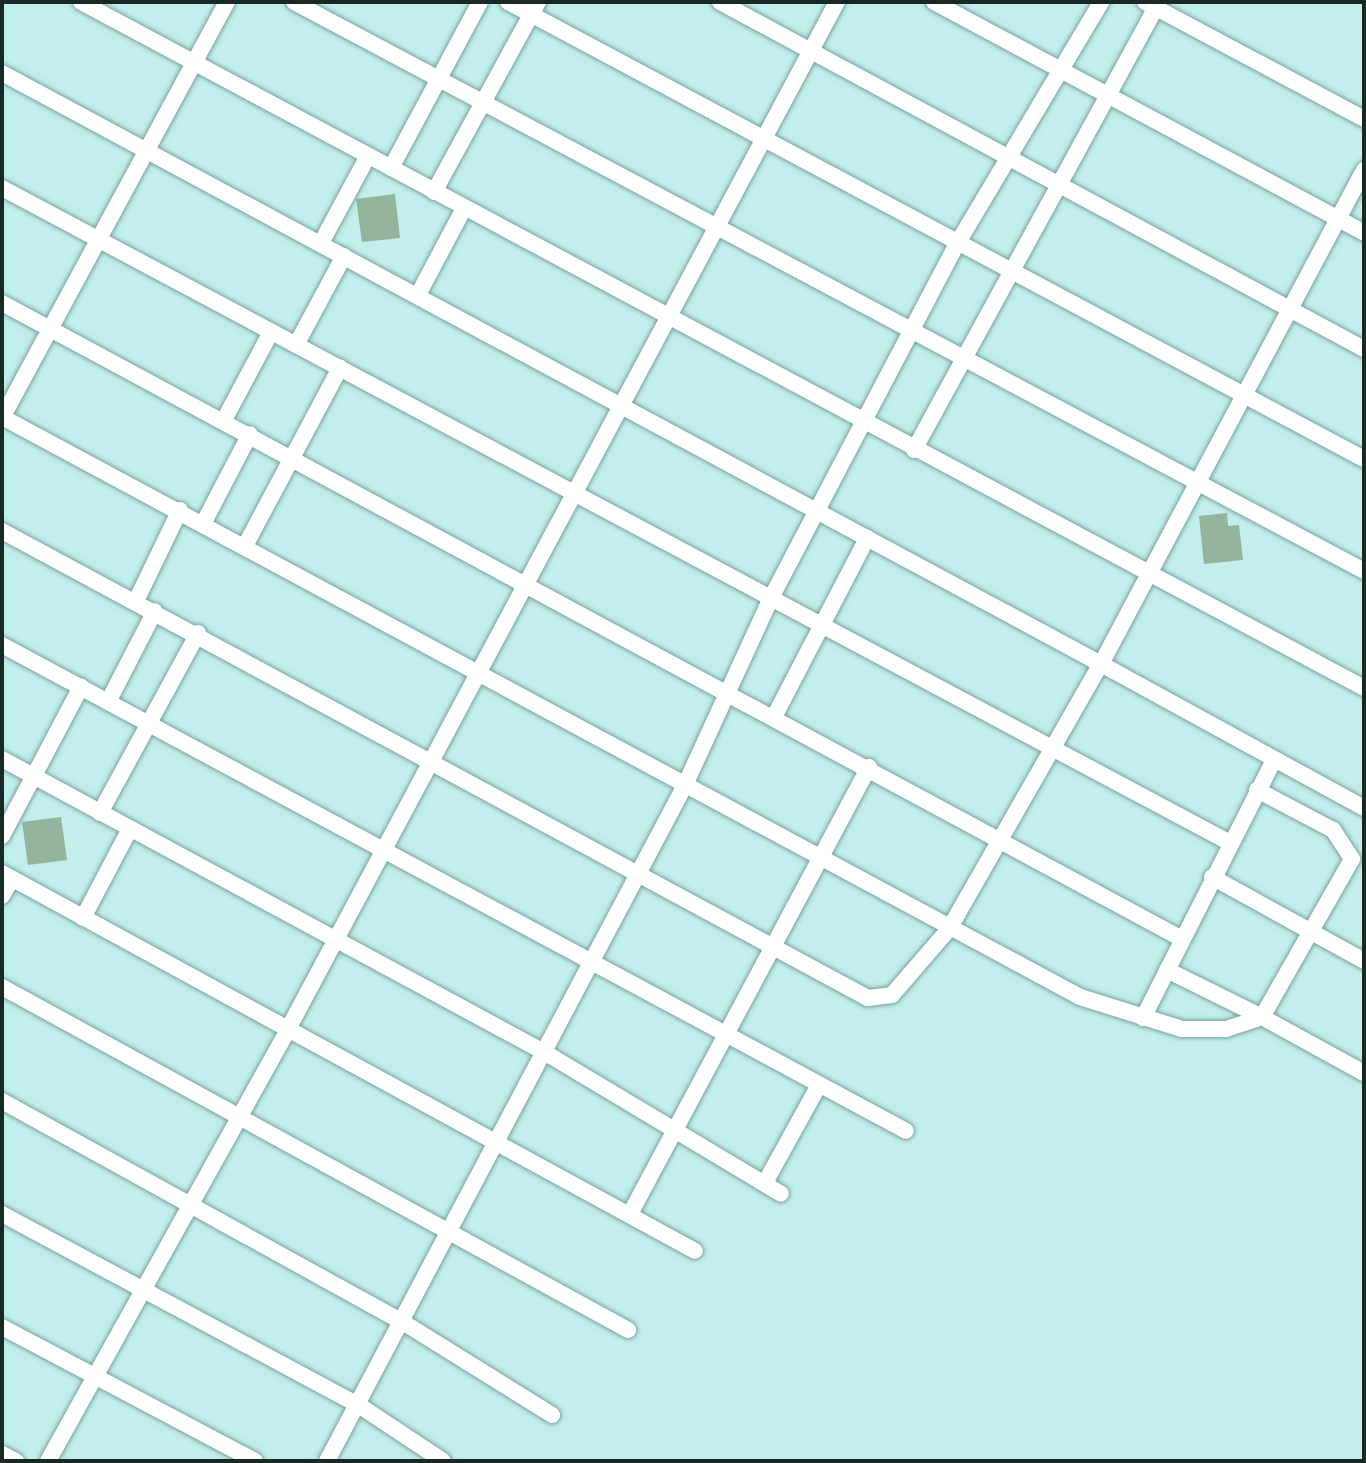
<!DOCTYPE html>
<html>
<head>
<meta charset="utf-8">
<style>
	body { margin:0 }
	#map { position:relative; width:1366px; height:1463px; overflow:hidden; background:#c2eeeb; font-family:Mulish,sans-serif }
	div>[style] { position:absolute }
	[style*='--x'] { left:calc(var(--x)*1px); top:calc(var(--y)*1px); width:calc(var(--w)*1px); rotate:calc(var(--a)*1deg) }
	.building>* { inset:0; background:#94b49e }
	.roads { filter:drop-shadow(0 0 2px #79a3a0) drop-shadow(0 0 2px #79a3a0) }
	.street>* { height:16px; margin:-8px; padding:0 8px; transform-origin:8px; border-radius:8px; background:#fff }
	span { translate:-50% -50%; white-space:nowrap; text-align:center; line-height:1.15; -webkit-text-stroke:6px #d0fcf8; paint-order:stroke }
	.frame { position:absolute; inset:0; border:4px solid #172827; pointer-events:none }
</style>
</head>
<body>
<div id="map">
	<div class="building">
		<div style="clip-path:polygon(395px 194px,400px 238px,362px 242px,356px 199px)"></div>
		<div style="clip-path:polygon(1227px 513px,1228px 526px,1239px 525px,1243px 560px,1204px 564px,1199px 516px)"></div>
		<div style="clip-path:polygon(61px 817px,67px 860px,28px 865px,22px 822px)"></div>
	</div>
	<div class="roads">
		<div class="street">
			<div style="--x:81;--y:2;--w:1455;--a:28.13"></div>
			<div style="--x:294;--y:2;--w:1212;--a:28"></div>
			<div style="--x:508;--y:2;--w:970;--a:28.1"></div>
			<div style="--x:720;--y:2;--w:732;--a:28.32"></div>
			<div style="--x:934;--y:2;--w:488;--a:28.2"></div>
			<div style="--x:1145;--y:2;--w:248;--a:28.1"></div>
			<div style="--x:2;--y:73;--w:1248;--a:28.27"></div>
			<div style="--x:1101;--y:664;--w:560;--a:-61.97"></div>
			<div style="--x:391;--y:168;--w:188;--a:-61.8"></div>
			<div style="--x:2;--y:188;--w:1392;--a:28.07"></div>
			<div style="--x:434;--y:192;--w:217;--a:-61.3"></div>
			<div style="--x:321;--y:243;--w:99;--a:-61.6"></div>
			<div style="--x:418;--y:295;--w:98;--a:-62.1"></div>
			<div style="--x:2;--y:303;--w:1340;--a:28.32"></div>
			<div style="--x:296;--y:345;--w:101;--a:-61.7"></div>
			<div style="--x:2;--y:417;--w:1224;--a:28.28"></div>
			<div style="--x:1080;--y:997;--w:107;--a:17.4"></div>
			<div style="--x:1182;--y:1029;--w:44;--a:0"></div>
			<div style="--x:1226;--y:1029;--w:38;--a:-18"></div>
			<div style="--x:1262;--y:1017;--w:116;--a:28.8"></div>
			<div style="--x:2;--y:418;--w:473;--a:-61.6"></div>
			<div style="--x:224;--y:420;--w:100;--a:-61.9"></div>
			<div style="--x:914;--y:450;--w:511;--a:-61.33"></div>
			<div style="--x:204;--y:522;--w:99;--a:-62.4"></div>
			<div style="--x:2;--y:531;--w:984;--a:28.34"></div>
			<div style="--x:868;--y:998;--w:24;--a:-7"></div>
			<div style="--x:892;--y:995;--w:87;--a:-49.2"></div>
			<div style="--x:949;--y:929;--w:305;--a:-60.2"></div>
			<div style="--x:1101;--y:664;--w:300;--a:28.7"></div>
			<div style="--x:246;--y:544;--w:200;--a:-61.9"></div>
			<div style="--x:136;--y:601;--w:101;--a:-64.2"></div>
			<div style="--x:2;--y:645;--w:1026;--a:28.26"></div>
			<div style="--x:108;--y:702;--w:102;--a:-62.7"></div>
			<div style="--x:774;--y:717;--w:202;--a:-62.5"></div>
			<div style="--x:2;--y:759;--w:616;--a:28.4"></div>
			<div style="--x:544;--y:1052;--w:276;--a:30.9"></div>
			<div style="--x:100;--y:813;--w:205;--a:-61.4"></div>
			<div style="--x:2;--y:836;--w:169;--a:-62.1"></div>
			<div style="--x:2;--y:873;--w:789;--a:28.61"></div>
			<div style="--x:1212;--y:877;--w:174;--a:28.9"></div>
			<div style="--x:2;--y:896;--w:20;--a:-60"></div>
			<div style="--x:83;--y:918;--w:101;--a:-62.2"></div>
			<div style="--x:1167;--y:970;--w:106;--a:26.3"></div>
			<div style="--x:1262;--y:1017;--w:182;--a:-60.3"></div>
			<div style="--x:1352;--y:859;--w:35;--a:-123"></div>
			<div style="--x:1333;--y:830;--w:86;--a:-152.2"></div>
			<div style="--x:2;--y:987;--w:714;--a:28.72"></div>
			<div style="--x:1143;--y:1018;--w:289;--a:-63.1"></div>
			<div style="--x:2;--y:1101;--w:456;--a:28.9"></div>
			<div style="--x:401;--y:1321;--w:178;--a:31.9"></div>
			<div style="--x:766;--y:1181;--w:110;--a:-61.1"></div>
			<div style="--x:2;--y:1214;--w:403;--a:28.2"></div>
			<div style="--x:357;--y:1404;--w:103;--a:33.5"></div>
			<div style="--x:630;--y:1214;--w:507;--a:-61.87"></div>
			<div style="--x:2;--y:1327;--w:286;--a:27.9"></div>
			<div style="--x:2;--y:1454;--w:16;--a:27"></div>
			<div style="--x:48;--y:1461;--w:492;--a:-60.9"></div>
			<div style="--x:287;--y:1031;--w:1167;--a:-61.88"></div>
			<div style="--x:327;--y:1461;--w:765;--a:-62.09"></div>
			<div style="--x:685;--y:785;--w:206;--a:-65.3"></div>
			<div style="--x:771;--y:598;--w:400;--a:-62.3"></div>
			<div style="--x:957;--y:244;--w:282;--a:-59.2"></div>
		</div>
	</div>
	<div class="frame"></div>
</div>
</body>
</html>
